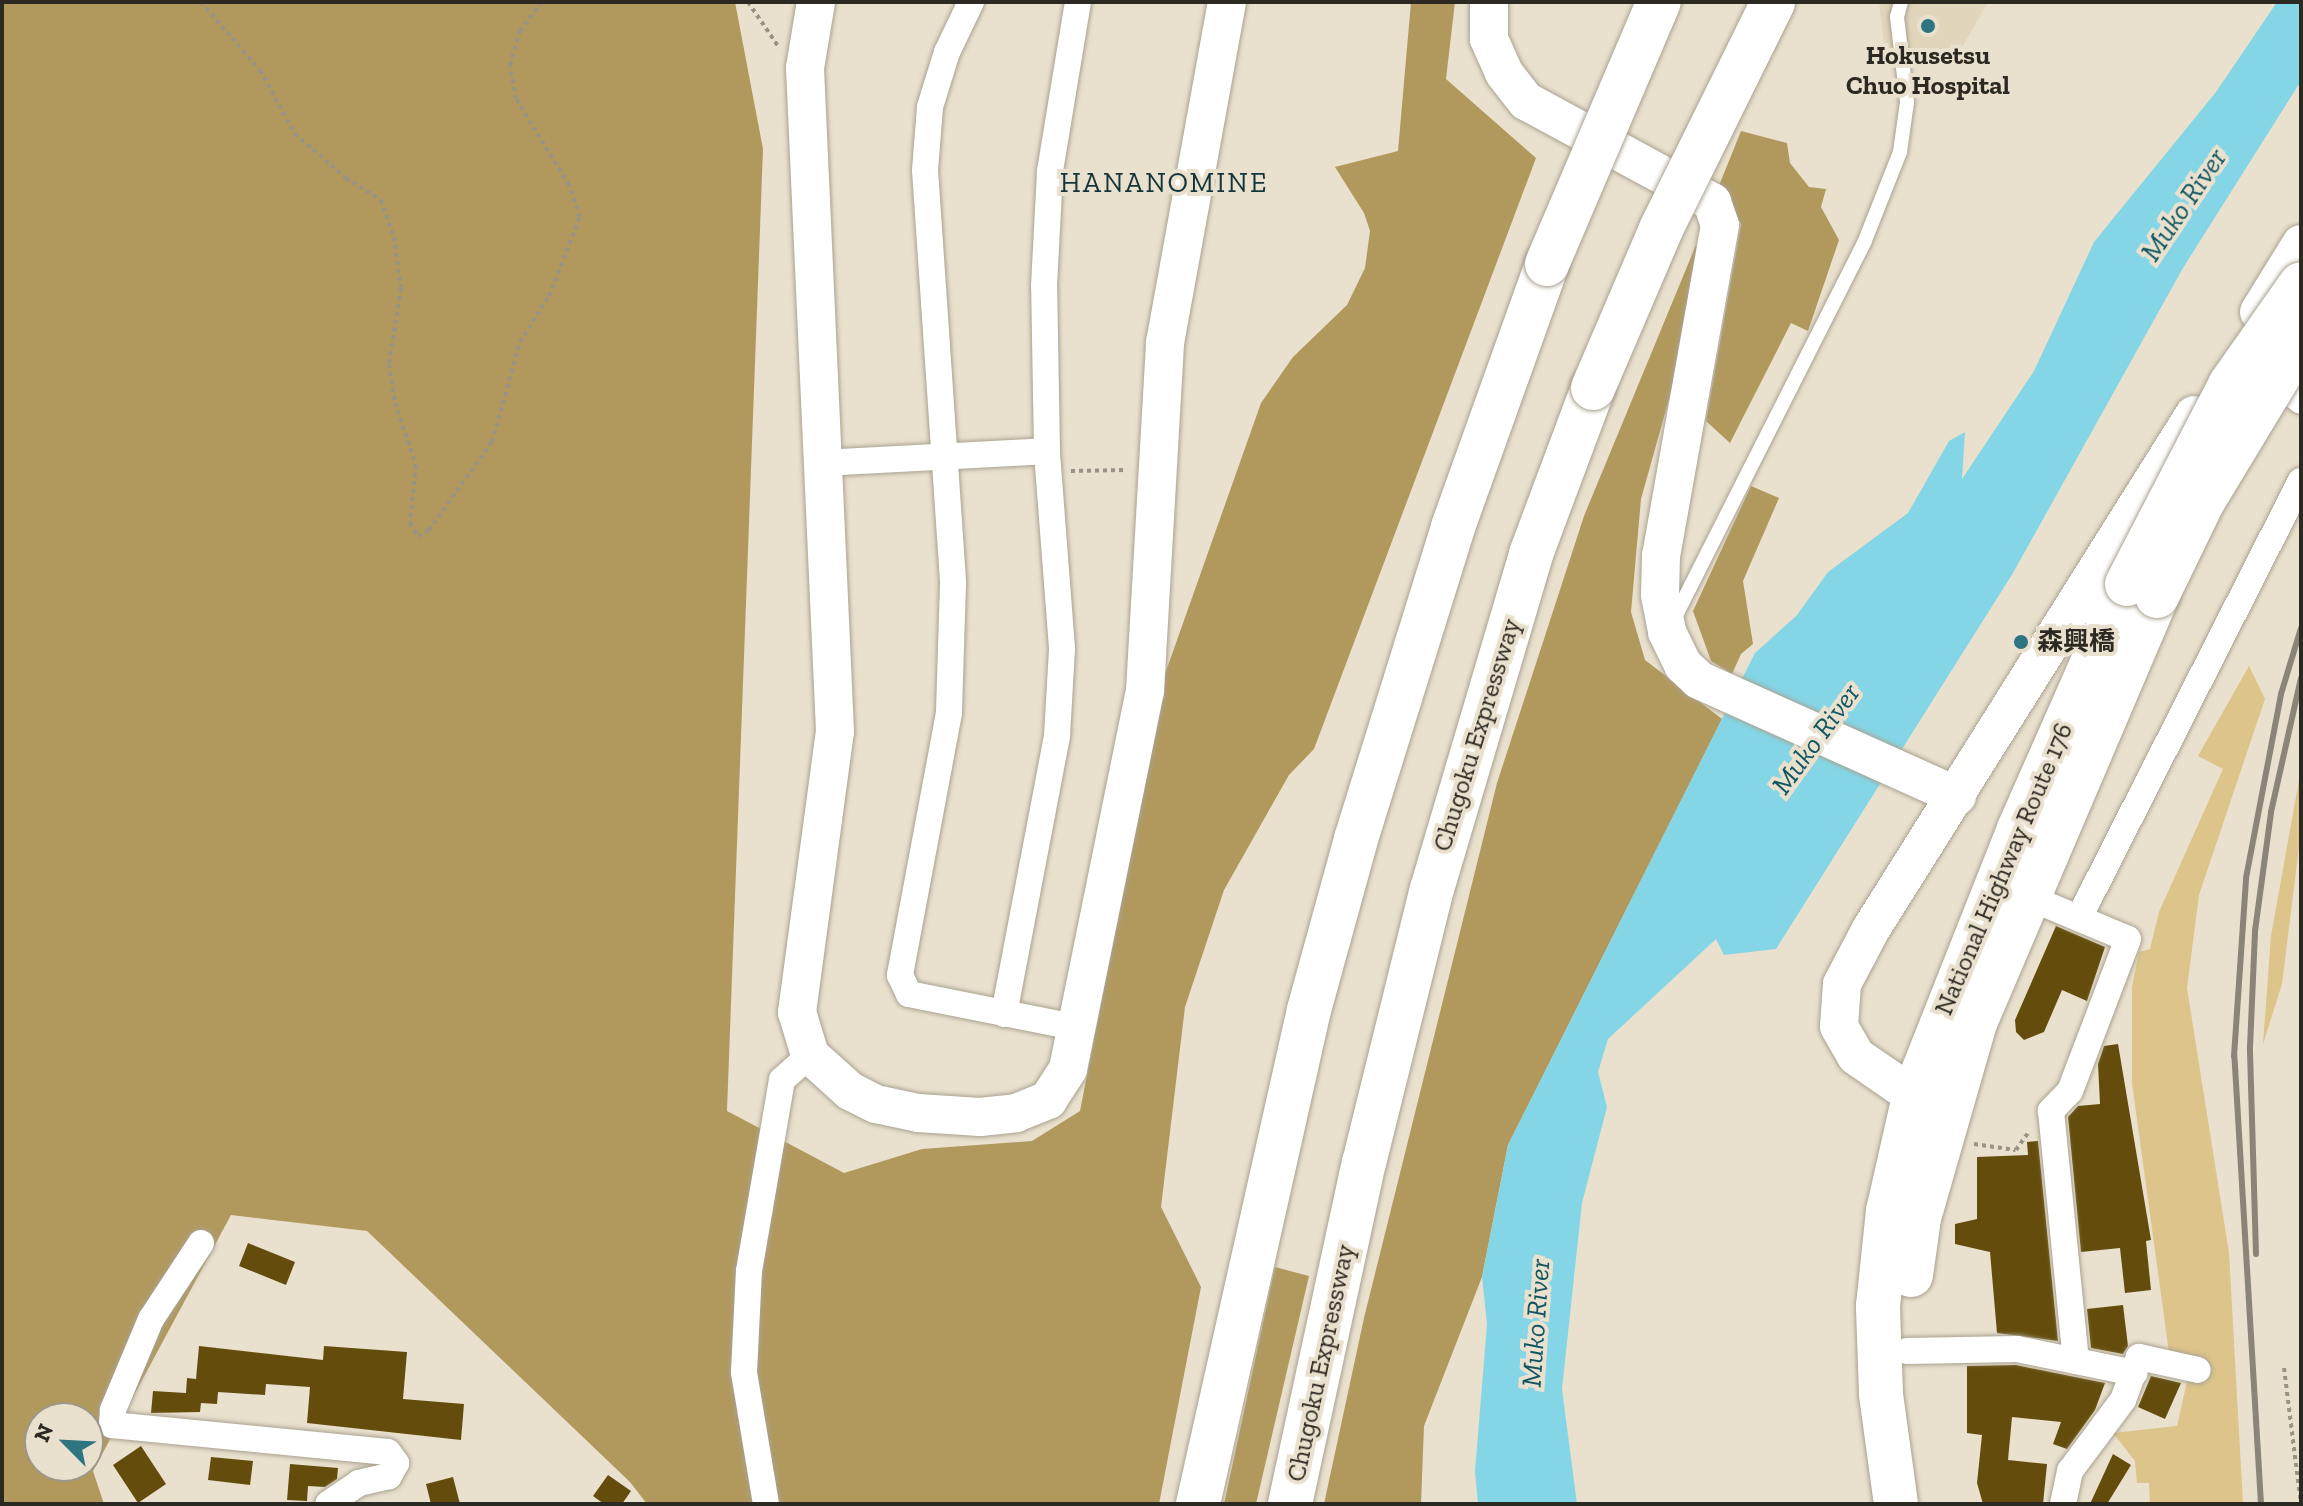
<!DOCTYPE html>
<html>
<head>
<meta charset="utf-8">
<style>
	body { margin:0 }
	#map { position:relative; width:2303px; height:1506px; overflow:hidden; background:#e9e1ce; font-family:"Zilla Slab","Noto Sans JP",serif }
	div>[style] { position:absolute }
	[style*='--x'] { left:calc(var(--x)*1px); top:calc(var(--y)*1px); width:calc(var(--w)*1px); rotate:calc(var(--a)*1deg) }
	.built>* { inset:0; background:#e1d6bc }
	.green>* { inset:0; background:#dcc48a }
	.forest>* { inset:0; background:#b1995e }
	.water>* { inset:0; background:#84d6e6 }
	.building>* { inset:0; background:#644d0c }
	.path>* { height:4px; margin-top:-2px; transform-origin:0; background:repeating-linear-gradient(90deg,#999385 0 4px,transparent 0 8px) }
	.roads { filter:drop-shadow(0 0 2px #aaa290) drop-shadow(0 0 2px #aaa290) }
	.lane>* { height:14px; margin:-7px; padding:0 7px; transform-origin:7px; border-radius:7px; background:#fff }
	.street>* { height:26px; margin:-13px; padding:0 13px; transform-origin:13px; border-radius:13px; background:#fff }
	.secondary>* { height:38px; margin:-19px; padding:0 19px; transform-origin:19px; border-radius:19px; background:#fff }
	.highway>* { height:44px; margin:-22px; padding:0 22px; transform-origin:22px; border-radius:22px; background:#fff }
	.rail>* { height:6px; margin:-3px; padding:0 3px; transform-origin:3px; border-radius:3px; background:#8a8578 }
	.bridges { filter:drop-shadow(0 0 2px #aaa290) drop-shadow(0 0 2px #aaa290) }
	.highway-bridge>* { height:44px; margin:-22px; padding:0 22px; transform-origin:22px; border-radius:22px; background:#fff }
	.dots>* { width:22px; height:22px; translate:-50% -50%; box-sizing:border-box; border:4px solid #e9e1ce; border-radius:50% }
	span { translate:-50% -50%; white-space:nowrap; text-align:center; line-height:1.15; -webkit-text-stroke:8px #e9e1ce; paint-order:stroke }
	.poi-label { font-size:26px; color:#2c2922; font-weight:700 }
	.left { translate:0 -50%; text-align:left }
	.street-label { font-size:26px; color:#2c2922 }
	.neighbourhood-label { font-size:28px; color:#12343a; letter-spacing:2px }
	.water-label { font-size:28px; color:#0f5662; font-style:italic }
	.frame { position:absolute; inset:0; border:4px solid #2c2922; pointer-events:none }
	.north { position:absolute; left:24px; top:1402px; width:80px; height:80px; box-sizing:border-box; background:#e9e1ce; border:2px solid #9d9789; border-radius:50%; rotate:294deg; font-size:22px; font-weight:700; line-height:32px; text-align:center; color:#2c2922 }
	.north::after { content:''; display:block; margin:auto; width:28px; height:36px; background:#2e7481; clip-path:polygon(50% 0,100% 100%,50% 72%,0 100%) }
</style>
</head>
<body>
<div id="map">
	<div class="built">
		<div style="clip-path:polygon(1879px 2px,1988px 2px,1961px 49px,1886px 60px)"></div>
	</div>
	<div class="green">
		<div style="clip-path:polygon(2249px 666px,2265px 699px,2199px 895px,2187px 988px,2229px 1253px,2243px 1504px,2150px 1504px,2149px 1483px,2137px 1483px,2135px 1461px,2113px 1433px,2177px 1426px,2188px 1377px,2202px 1377px,2202px 1356px,2170px 1360px,2132px 1083px,2132px 987px,2139px 952px,2150px 949px,2159px 912px,2223px 769px,2198px 756px)"></div>
		<div style="clip-path:polygon(2301px 769px,2301px 831px,2282px 984px,2263px 1044px,2271px 936px)"></div>
	</div>
	<div class="forest">
		<div style="clip-path:polygon(evenodd,2px 2px,735px 2px,763px 149px,727px 1111px,844px 1173px,922px 1149px,1032px 1141px,1080px 1111px,1165px 674px,1261px 403px,1293px 357px,1347px 305px,1365px 268px,1370px 231px,1364px 213px,1335px 167px,1398px 151px,1411px 2px,1455px 2px,1446px 79px,1536px 158px,1314px 749px,1289px 775px,1224px 890px,1185px 1007px,1161px 1207px,1201px 1287px,1159px 1504px,647px 1504px,630px 1482px,367px 1231px,231px 1215px,93px 1471px,104px 1504px,2px 1504px,2px 2px,40px 1418px,88px 1418px,88px 1466px,40px 1466px,40px 1418px)"></div>
		<div style="clip-path:polygon(1741px 131px,1787px 143px,1790px 163px,1809px 187px,1826px 189px,1821px 207px,1839px 240px,1808px 331px,1791px 323px,1730px 443px,1706px 421px,1741px 224px,1718px 188px)"></div>
		<div style="clip-path:polygon(1696px 245px,1703px 278px,1641px 499px,1631px 612px,1645px 660px,1722px 719px,1508px 1145px,1482px 1277px,1424px 1426px,1421px 1504px,1324px 1504px,1364px 1318px,1497px 783px,1584px 516px)"></div>
		<div style="clip-path:polygon(1751px 486px,1779px 498px,1743px 581px,1753px 644px,1741px 654px,1732px 674px,1711px 661px,1693px 611px)"></div>
		<div style="clip-path:polygon(1275px 1267px,1309px 1276px,1256px 1504px,1224px 1504px)"></div>
	</div>
	<div class="water">
		<div style="clip-path:polygon(2277px 2px,2301px 2px,2301px 81px,2183px 268px,2013px 573px,1776px 949px,1724px 955px,1716px 939px,1608px 1039px,1598px 1072px,1607px 1107px,1582px 1203px,1562px 1389px,1577px 1504px,1478px 1504px,1475px 1471px,1487px 1324px,1482px 1277px,1508px 1145px,1755px 653px,1797px 615px,1828px 572px,1908px 513px,1949px 441px,1965px 432px,1962px 479px,2034px 371px,2094px 242px,2216px 92px)"></div>
	</div>
	<div class="building">
		<div style="clip-path:polygon(2056px 926px,2105px 947px,2087px 1001px,2062px 990px,2044px 1032px,2024px 1040px,2016px 1032px,2015px 1020px)"></div>
		<div style="clip-path:polygon(2118px 1044px,2151px 1240px,2146px 1241px,2151px 1290px,2125px 1293px,2120px 1248px,2081px 1252px,2068px 1117px,2078px 1106px,2100px 1104px,2098px 1064px,2104px 1046px)"></div>
		<div style="clip-path:polygon(2038px 1141px,2058px 1341px,1997px 1333px,1990px 1252px,1955px 1244px,1955px 1224px,1977px 1219px,1977px 1157px,2028px 1155px,2027px 1142px)"></div>
		<div style="clip-path:polygon(248px 1243px,295px 1262px,286px 1285px,239px 1266px)"></div>
		<div style="clip-path:polygon(2123px 1305px,2128px 1346px,2123px 1354px,2091px 1348px,2087px 1309px)"></div>
		<div style="clip-path:polygon(199px 1346px,323px 1360px,324px 1346px,407px 1352px,403px 1399px,464px 1404px,461px 1440px,307px 1423px,310px 1387px,266px 1384px,265px 1395px,218px 1392px,217px 1404px,201px 1403px,200px 1412px,151px 1413px,153px 1391px,186px 1393px,187px 1378px,196px 1379px)"></div>
		<div style="clip-path:polygon(2016px 1365px,2105px 1383px,2095px 1410px,2067px 1449px,2053px 1444px,2061px 1422px,2012px 1417px,2008px 1460px,2047px 1464px,2043px 1504px,1983px 1504px,1977px 1483px,1982px 1435px,1967px 1433px,1967px 1366px)"></div>
		<div style="clip-path:polygon(2151px 1376px,2181px 1383px,2165px 1419px,2138px 1407px)"></div>
		<div style="clip-path:polygon(141px 1446px,166px 1484px,138px 1503px,113px 1465px)"></div>
		<div style="clip-path:polygon(2113px 1454px,2131px 1465px,2107px 1504px,2090px 1504px)"></div>
		<div style="clip-path:polygon(211px 1457px,253px 1461px,250px 1485px,208px 1480px)"></div>
		<div style="clip-path:polygon(290px 1464px,338px 1468px,337px 1479px,325px 1487px,308px 1486px,307px 1501px,287px 1500px)"></div>
		<div style="clip-path:polygon(608px 1475px,631px 1491px,622px 1504px,604px 1504px,593px 1496px)"></div>
		<div style="clip-path:polygon(453px 1477px,460px 1504px,431px 1504px,426px 1484px)"></div>
	</div>
	<div class="path">
		<div style="--x:201;--y:2;--w:90;--a:49.1"></div>
		<div style="--x:260;--y:70;--w:73;--a:61.3"></div>
		<div style="--x:295;--y:134;--w:67;--a:40.8"></div>
		<div style="--x:346;--y:178;--w:41;--a:32.2"></div>
		<div style="--x:381;--y:200;--w:39;--a:71"></div>
		<div style="--x:394;--y:237;--w:51;--a:82.2"></div>
		<div style="--x:401;--y:288;--w:77;--a:99"></div>
		<div style="--x:389;--y:364;--w:39;--a:81"></div>
		<div style="--x:395;--y:403;--w:65;--a:71.3"></div>
		<div style="--x:416;--y:465;--w:58;--a:95.9"></div>
		<div style="--x:410;--y:523;--w:15;--a:58"></div>
		<div style="--x:418;--y:536;--w:13;--a:-29"></div>
		<div style="--x:429;--y:530;--w:108;--a:-54.4"></div>
		<div style="--x:492;--y:442;--w:104;--a:-74.4"></div>
		<div style="--x:520;--y:342;--w:54;--a:-57.8"></div>
		<div style="--x:549;--y:296;--w:85;--a:-68.6"></div>
		<div style="--x:580;--y:217;--w:34;--a:-109"></div>
		<div style="--x:569;--y:185;--w:101;--a:-121.6"></div>
		<div style="--x:516;--y:99;--w:35;--a:-100"></div>
		<div style="--x:510;--y:65;--w:35;--a:-74"></div>
		<div style="--x:520;--y:31;--w:36;--a:-54"></div>
		<div style="--x:748;--y:2;--w:53;--a:55.7"></div>
		<div style="--x:1071;--y:471;--w:55;--a:-1"></div>
		<div style="--x:1974;--y:1144;--w:42;--a:8.1"></div>
		<div style="--x:2016;--y:1150;--w:21;--a:-55"></div>
		<div style="--x:2284;--y:1368;--w:137;--a:82.9"></div>
	</div>
	<div class="roads">
		<div class="lane">
			<div style="--x:1673;--y:621;--w:424;--a:-63.2"></div>
			<div style="--x:1864;--y:243;--w:98;--a:-68.4"></div>
			<div style="--x:1900;--y:152;--w:50;--a:-82"></div>
			<div style="--x:1907;--y:102;--w:86;--a:-96.7"></div>
			<div style="--x:1897;--y:17;--w:16;--a:-75"></div>
		</div>
		<div class="street">
			<div style="--x:971;--y:2;--w:55;--a:115.6"></div>
			<div style="--x:947;--y:52;--w:58;--a:107.2"></div>
			<div style="--x:930;--y:107;--w:63;--a:94.5"></div>
			<div style="--x:925;--y:170;--w:415;--a:86.1"></div>
			<div style="--x:953;--y:584;--w:129;--a:91.8"></div>
			<div style="--x:949;--y:713;--w:267;--a:100.6"></div>
			<div style="--x:900;--y:975;--w:21;--a:65"></div>
			<div style="--x:909;--y:994;--w:168;--a:11.3"></div>
			<div style="--x:2266;--y:374;--w:44;--a:37.6"></div>
			<div style="--x:820;--y:463;--w:227;--a:-3"></div>
			<div style="--x:2028;--y:897;--w:108;--a:22.8"></div>
			<div style="--x:2128;--y:939;--w:163;--a:110.9"></div>
			<div style="--x:2070;--y:1091;--w:28;--a:134"></div>
			<div style="--x:2051;--y:1111;--w:251;--a:84.3"></div>
			<div style="--x:2079;--y:918;--w:490;--a:-63.1"></div>
			<div style="--x:1004;--y:1014;--w:283;--a:-79.2"></div>
			<div style="--x:1057;--y:736;--w:88;--a:-86.7"></div>
			<div style="--x:1062;--y:648;--w:198;--a:-94.4"></div>
			<div style="--x:1047;--y:451;--w:165;--a:-91"></div>
			<div style="--x:1044;--y:286;--w:115;--a:-87"></div>
			<div style="--x:1050;--y:171;--w:171;--a:-80.6"></div>
			<div style="--x:201;--y:1243;--w:91;--a:123.3"></div>
			<div style="--x:151;--y:1319;--w:99;--a:112.7"></div>
			<div style="--x:113;--y:1410;--w:15;--a:94"></div>
			<div style="--x:112;--y:1425;--w:277;--a:5.6"></div>
			<div style="--x:388;--y:1452;--w:14;--a:54"></div>
			<div style="--x:396;--y:1463;--w:15;--a:118"></div>
			<div style="--x:389;--y:1476;--w:31;--a:167"></div>
			<div style="--x:359;--y:1483;--w:37;--a:146"></div>
			<div style="--x:1907;--y:1351;--w:110;--a:-1"></div>
			<div style="--x:2017;--y:1349;--w:120;--a:11.5"></div>
			<div style="--x:766;--y:1504;--w:134;--a:-99.5"></div>
			<div style="--x:744;--y:1372;--w:101;--a:-87.2"></div>
			<div style="--x:749;--y:1271;--w:194;--a:-80.2"></div>
			<div style="--x:782;--y:1080;--w:38;--a:-42"></div>
			<div style="--x:2063;--y:1504;--w:34;--a:-78"></div>
			<div style="--x:2070;--y:1471;--w:89;--a:-53.3"></div>
			<div style="--x:2123;--y:1400;--w:46;--a:-69.6"></div>
			<div style="--x:2139;--y:1357;--w:60;--a:12.4"></div>
		</div>
		<div class="secondary">
			<div style="--x:816;--y:2;--w:67;--a:99.5"></div>
			<div style="--x:805;--y:68;--w:664;--a:87.41"></div>
			<div style="--x:835;--y:731;--w:284;--a:97.7"></div>
			<div style="--x:797;--y:1012;--w:45;--a:73.2"></div>
			<div style="--x:810;--y:1055;--w:54;--a:42"></div>
			<div style="--x:850;--y:1091;--w:29;--a:27"></div>
			<div style="--x:876;--y:1104;--w:43;--a:12.1"></div>
			<div style="--x:918;--y:1113;--w:62;--a:3.7"></div>
			<div style="--x:980;--y:1117;--w:36;--a:-6"></div>
			<div style="--x:1016;--y:1113;--w:35;--a:-22"></div>
			<div style="--x:1048;--y:1100;--w:37;--a:-57"></div>
			<div style="--x:1068;--y:1069;--w:386;--a:-78.5"></div>
			<div style="--x:1145;--y:691;--w:349;--a:-86.7"></div>
			<div style="--x:1165;--y:343;--w:347;--a:-79.7"></div>
			<div style="--x:1489;--y:2;--w:37;--a:90"></div>
			<div style="--x:1489;--y:39;--w:37;--a:66"></div>
			<div style="--x:1504;--y:73;--w:36;--a:52"></div>
			<div style="--x:1526;--y:101;--w:212;--a:28.5"></div>
			<div style="--x:1712;--y:202;--w:24;--a:71"></div>
			<div style="--x:1720;--y:225;--w:335;--a:100.1"></div>
			<div style="--x:1661;--y:555;--w:40;--a:91.4"></div>
			<div style="--x:1660;--y:595;--w:38;--a:79"></div>
			<div style="--x:1667;--y:632;--w:37;--a:64"></div>
			<div style="--x:1683;--y:665;--w:22;--a:43"></div>
			<div style="--x:1699;--y:680;--w:283;--a:24.2"></div>
			<div style="--x:2259;--y:312;--w:80;--a:-58.3"></div>
			<div style="--x:1944;--y:1099;--w:48;--a:-163.1"></div>
			<div style="--x:1898;--y:1085;--w:51;--a:-145.4"></div>
			<div style="--x:1856;--y:1056;--w:34;--a:-120"></div>
			<div style="--x:1839;--y:1026;--w:42;--a:-85.9"></div>
			<div style="--x:1842;--y:984;--w:62;--a:-62.2"></div>
			<div style="--x:1871;--y:929;--w:607;--a:-57.85"></div>
		</div>
		<div class="highway">
			<div style="--x:1911;--y:1275;--w:58;--a:-82"></div>
			<div style="--x:1919;--y:1218;--w:203;--a:-74"></div>
			<div style="--x:1975;--y:1023;--w:464;--a:-66.9"></div>
			<div style="--x:1198;--y:1504;--w:506;--a:-77.34"></div>
			<div style="--x:1309;--y:1010;--w:177;--a:-74.6"></div>
			<div style="--x:1356;--y:839;--w:327;--a:-72.7"></div>
			<div style="--x:1453;--y:527;--w:279;--a:-70.3"></div>
			<div style="--x:1290;--y:1504;--w:349;--a:-77.8"></div>
			<div style="--x:1364;--y:1163;--w:282;--a:-76.1"></div>
			<div style="--x:1432;--y:889;--w:349;--a:-73.5"></div>
			<div style="--x:1531;--y:554;--w:177;--a:-69.5"></div>
			<div style="--x:1896;--y:1504;--w:111;--a:-97.8"></div>
			<div style="--x:1881;--y:1394;--w:88;--a:-92"></div>
			<div style="--x:1878;--y:1306;--w:96;--a:-84"></div>
			<div style="--x:1888;--y:1211;--w:122;--a:-77.2"></div>
			<div style="--x:1915;--y:1092;--w:283;--a:-68.4"></div>
			<div style="--x:2019;--y:829;--w:268;--a:-66.2"></div>
		</div>
	</div>
	<div class="rail">
		<div style="--x:2256;--y:1254;--w:207;--a:-91.7"></div>
		<div style="--x:2250;--y:1047;--w:116;--a:-87.5"></div>
		<div style="--x:2255;--y:931;--w:120;--a:-82.3"></div>
		<div style="--x:2271;--y:812;--w:137;--a:-77.4"></div>
		<div style="--x:2261;--y:1504;--w:449;--a:-93.4"></div>
		<div style="--x:2234;--y:1056;--w:178;--a:-86.1"></div>
		<div style="--x:2246;--y:878;--w:187;--a:-79.2"></div>
		<div style="--x:2281;--y:694;--w:69;--a:-73.1"></div>
	</div>
	<div class="bridges">
		<div class="highway-bridge">
			<div style="--x:1547;--y:264;--w:285;--a:-66.9"></div>
			<div style="--x:1593;--y:388;--w:173;--a:-66.8"></div>
			<div style="--x:1661;--y:229;--w:253;--a:-63.7"></div>
			<div style="--x:2127;--y:584;--w:224;--a:-62.6"></div>
			<div style="--x:2230;--y:385;--w:123;--a:-54.9"></div>
			<div style="--x:2157;--y:596;--w:106;--a:-64.2"></div>
			<div style="--x:2203;--y:501;--w:189;--a:-58.8"></div>
		</div>
	</div>
	<div class="dots">
		<div style="left:1928px;top:26px;background:#2e7481"></div>
		<div style="left:2021px;top:642px;background:#2e7481"></div>
	</div>
	<div class="poi-label">
		<span style="left:1928px;top:71px">Hokusetsu<br>Chuo Hospital</span>
		<span class="left" style="left:2037px;top:642px">森興橋</span>
	</div>
	<div class="street-label">
		<span style="left:1477px;top:735px;rotate:-73deg">Chugoku Expressway</span>
		<span style="left:2004px;top:869px;rotate:-67deg">National Highway Route 176</span>
		<span style="left:1321px;top:1363px;rotate:-78deg">Chugoku Expressway</span>
	</div>
	<div class="neighbourhood-label">
		<span style="left:1164px;top:183px">HANANOMINE</span>
	</div>
	<div class="water-label">
		<span style="left:2184px;top:205px;rotate:-56deg">Muko River</span>
		<span style="left:1816px;top:739px;rotate:-54deg">Muko River</span>
		<span style="left:1536px;top:1323px;rotate:-86deg">Muko River</span>
	</div>
	<div class="frame"></div>
	<div class="north">N</div>
</div>
</body>
</html>
